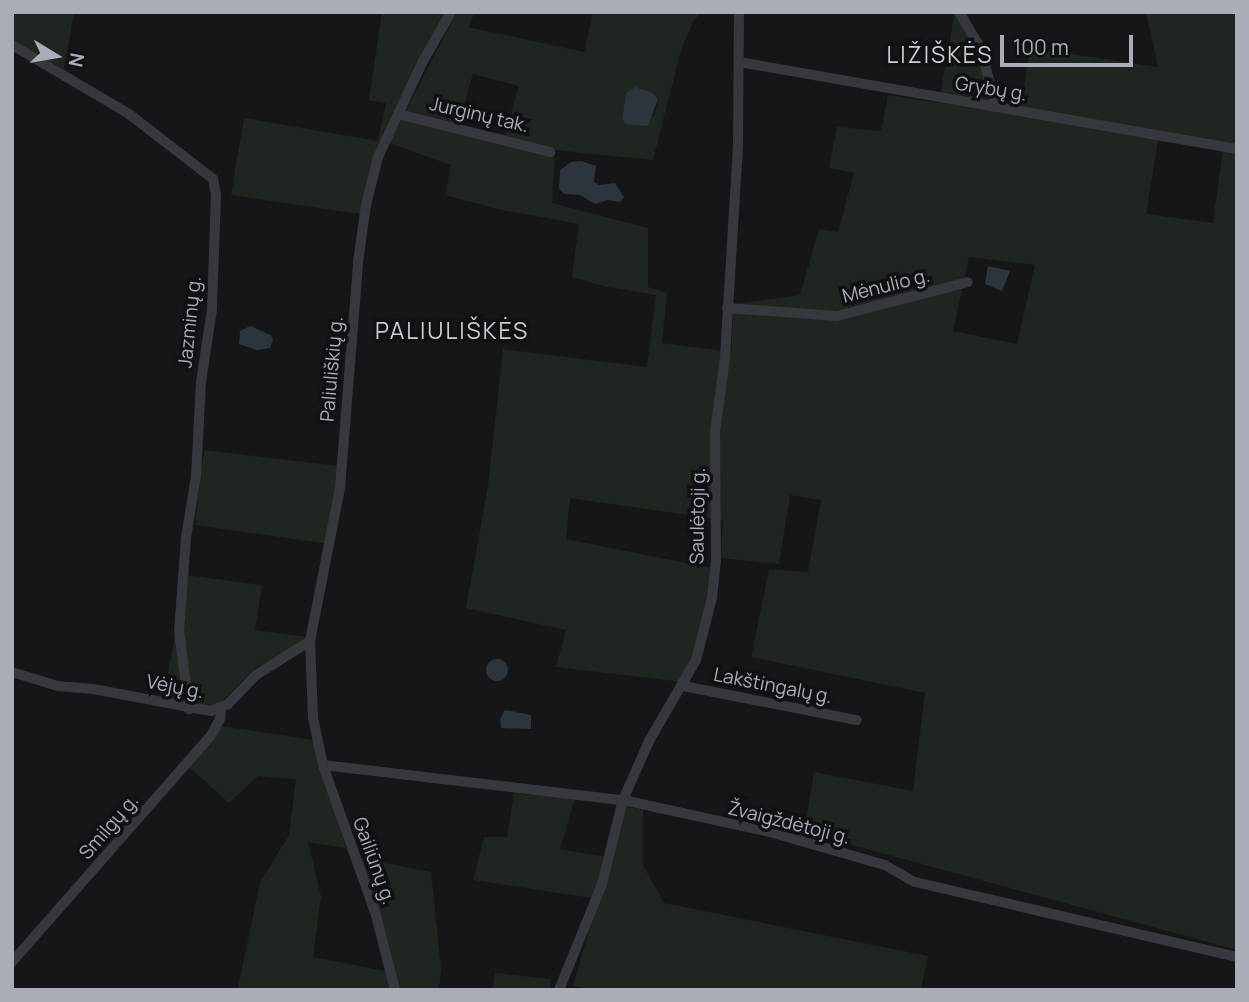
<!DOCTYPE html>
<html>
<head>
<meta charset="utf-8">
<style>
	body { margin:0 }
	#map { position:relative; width:1249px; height:1002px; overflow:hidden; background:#161618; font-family:Manrope,sans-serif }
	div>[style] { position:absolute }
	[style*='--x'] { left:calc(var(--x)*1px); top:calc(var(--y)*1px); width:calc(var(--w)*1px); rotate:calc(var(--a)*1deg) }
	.green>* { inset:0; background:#1e261f }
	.water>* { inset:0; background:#2c353c }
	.round { border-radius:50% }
	.minor>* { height:10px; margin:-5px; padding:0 5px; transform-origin:5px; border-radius:5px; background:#37383d }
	span { translate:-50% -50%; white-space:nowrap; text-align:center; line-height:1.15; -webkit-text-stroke:7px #111113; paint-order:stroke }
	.street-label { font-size:19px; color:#a8adb8 }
	.quarter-label { font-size:23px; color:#c9ccd4; letter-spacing:2px }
	.frame { position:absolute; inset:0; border:14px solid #a8adb8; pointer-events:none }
	.north { position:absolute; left:21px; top:21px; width:70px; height:70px; -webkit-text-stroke:5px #111113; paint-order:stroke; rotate:101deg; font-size:19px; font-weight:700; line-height:28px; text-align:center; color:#a8adb8 }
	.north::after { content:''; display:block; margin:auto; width:24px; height:32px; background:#a8adb8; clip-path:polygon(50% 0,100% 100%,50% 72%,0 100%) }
	.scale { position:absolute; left:1000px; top:35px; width:133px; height:32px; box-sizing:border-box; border:4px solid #a8adb8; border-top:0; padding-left:9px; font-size:21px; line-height:24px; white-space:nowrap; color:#a8adb8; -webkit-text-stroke:5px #111113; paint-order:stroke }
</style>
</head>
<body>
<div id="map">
	<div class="green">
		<div style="clip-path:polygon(12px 12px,74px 12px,64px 69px,12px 41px)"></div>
		<div style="clip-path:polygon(382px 12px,446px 12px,423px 52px,374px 158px,360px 214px,231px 195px,244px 118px,378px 141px,386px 103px,369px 100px)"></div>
		<div style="clip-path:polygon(evenodd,457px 12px,475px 12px,468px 27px,584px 52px,593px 12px,701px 12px,693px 22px,681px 50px,653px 160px,555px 150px,552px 203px,648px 228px,648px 287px,667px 293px,662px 343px,731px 352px,734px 304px,800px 295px,819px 229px,838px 232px,854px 173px,829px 168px,837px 127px,881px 131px,888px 95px,939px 103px,954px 16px,951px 12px,963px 12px,983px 41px,1000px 100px,1021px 106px,1030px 48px,1158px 67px,1146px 12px,1237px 12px,1237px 950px,804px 832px,814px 772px,913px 791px,925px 693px,751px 657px,769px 569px,808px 572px,821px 500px,790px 495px,779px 564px,721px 558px,723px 520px,570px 498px,566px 539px,711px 568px,704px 622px,683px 682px,556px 667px,566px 630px,466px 608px,488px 486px,503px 349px,647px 367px,656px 295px,607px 287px,572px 277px,579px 224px,497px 209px,445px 195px,451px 165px,389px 143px,457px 12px,473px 74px,519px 86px,505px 135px,458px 124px,473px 74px,457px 12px,626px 94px,658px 100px,654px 116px,625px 124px,622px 119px,626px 94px,457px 12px,1158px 141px,1223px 149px,1213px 223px,1146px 214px,1158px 141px,457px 12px,969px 257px,1035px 265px,1017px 344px,953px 331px,969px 257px)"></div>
		<div style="clip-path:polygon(204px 450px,338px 466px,329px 544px,195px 525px)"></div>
		<div style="clip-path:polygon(186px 575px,262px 585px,255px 630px,308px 637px,306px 641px,255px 668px,218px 705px,204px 708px,163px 700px)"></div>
		<div style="clip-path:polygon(221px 726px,314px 740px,346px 848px,308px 842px,321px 896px,313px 957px,385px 971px,390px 990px,238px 988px,260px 882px,289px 835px,296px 779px,258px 776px,229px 803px,189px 767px)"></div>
		<div style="clip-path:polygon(514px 793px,575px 799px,560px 849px,611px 858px,626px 806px,643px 810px,643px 865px,664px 903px,928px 956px,921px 990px,594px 990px,573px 986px,598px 899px,473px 880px,484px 837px,507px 837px)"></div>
		<div style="clip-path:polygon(359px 858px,431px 872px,441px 969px,439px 990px,399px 990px)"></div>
		<div style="clip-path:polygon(495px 973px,551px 979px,550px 990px,492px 990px)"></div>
	</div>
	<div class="water">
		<div style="clip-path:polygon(635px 87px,651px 92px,658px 99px,648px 126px,625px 124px,622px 119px,626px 94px)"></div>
		<div style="clip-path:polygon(581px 161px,596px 166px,594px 182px,599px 185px,615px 183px,624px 197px,620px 202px,608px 200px,595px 204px,580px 195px,564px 194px,559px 188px,560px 170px,571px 162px)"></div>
		<div style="clip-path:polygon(988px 266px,1010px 271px,1002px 291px,985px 284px)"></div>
		<div style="clip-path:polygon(250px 326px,271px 335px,273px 340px,270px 348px,257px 350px,239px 344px,240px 331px)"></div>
		<div class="round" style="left:486px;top:659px;width:22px;height:22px"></div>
		<div style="clip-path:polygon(505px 710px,531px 715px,531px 729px,501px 728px,500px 719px)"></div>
	</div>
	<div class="minor">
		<div style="--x:959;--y:12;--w:43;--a:59.3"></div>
		<div style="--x:981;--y:49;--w:60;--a:75.5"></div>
		<div style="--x:12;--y:45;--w:136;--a:30.5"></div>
		<div style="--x:129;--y:114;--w:106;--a:37.7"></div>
		<div style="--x:213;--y:179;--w:15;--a:79"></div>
		<div style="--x:216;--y:194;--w:115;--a:92"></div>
		<div style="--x:212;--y:309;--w:74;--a:98.6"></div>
		<div style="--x:201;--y:382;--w:94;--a:93"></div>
		<div style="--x:196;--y:476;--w:63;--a:99.2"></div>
		<div style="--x:186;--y:538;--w:93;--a:94.3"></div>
		<div style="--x:179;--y:631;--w:79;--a:82.7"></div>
		<div style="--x:739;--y:62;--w:506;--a:9.91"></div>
		<div style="--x:398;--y:114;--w:157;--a:14"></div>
		<div style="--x:727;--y:308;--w:110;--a:4.2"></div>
		<div style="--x:837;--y:316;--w:135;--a:-14.5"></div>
		<div style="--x:12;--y:672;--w:48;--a:16.9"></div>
		<div style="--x:58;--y:686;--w:35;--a:5"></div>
		<div style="--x:93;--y:689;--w:120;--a:10.6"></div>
		<div style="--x:211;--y:711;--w:18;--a:-22"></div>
		<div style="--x:228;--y:704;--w:40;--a:-46"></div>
		<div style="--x:256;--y:675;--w:64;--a:-32.2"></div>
		<div style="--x:683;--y:686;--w:177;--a:11.1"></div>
		<div style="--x:323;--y:765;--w:302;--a:6.7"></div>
		<div style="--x:623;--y:800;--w:150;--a:12.3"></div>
		<div style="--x:770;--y:832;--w:120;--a:16"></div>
		<div style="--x:885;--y:865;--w:34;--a:30"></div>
		<div style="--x:915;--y:882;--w:331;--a:13.1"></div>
		<div style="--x:12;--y:962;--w:300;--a:-48.7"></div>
		<div style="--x:210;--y:737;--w:21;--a:-61"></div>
		<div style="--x:220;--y:719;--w:10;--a:-84"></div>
		<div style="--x:395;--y:990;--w:77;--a:-104.2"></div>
		<div style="--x:376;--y:915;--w:159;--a:-109.5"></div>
		<div style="--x:323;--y:765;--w:48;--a:-102"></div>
		<div style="--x:313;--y:718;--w:77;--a:-92.2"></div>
		<div style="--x:310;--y:641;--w:156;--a:-78.9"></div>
		<div style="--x:340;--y:488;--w:227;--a:-85.4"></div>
		<div style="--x:358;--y:262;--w:58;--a:-82"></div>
		<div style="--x:366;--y:205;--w:49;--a:-76"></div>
		<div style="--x:378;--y:157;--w:104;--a:-64.9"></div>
		<div style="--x:422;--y:63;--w:59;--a:-60.4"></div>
		<div style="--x:559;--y:990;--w:114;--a:-67.9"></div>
		<div style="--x:602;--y:884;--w:87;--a:-76"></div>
		<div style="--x:623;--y:800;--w:64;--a:-66.2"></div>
		<div style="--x:649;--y:741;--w:94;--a:-59.9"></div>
		<div style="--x:696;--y:660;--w:64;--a:-75.5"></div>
		<div style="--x:712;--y:598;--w:37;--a:-84"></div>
		<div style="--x:716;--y:561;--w:129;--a:-90.4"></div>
		<div style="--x:715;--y:432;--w:75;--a:-82.3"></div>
		<div style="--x:725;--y:358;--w:213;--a:-86.5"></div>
		<div style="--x:738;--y:145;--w:133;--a:-89.6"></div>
	</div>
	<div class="street-label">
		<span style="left:991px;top:89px;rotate:9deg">Grybų g.</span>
		<span style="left:479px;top:115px;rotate:13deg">Jurginų tak.</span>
		<span style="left:886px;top:286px;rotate:-14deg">Mėnulio g.</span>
		<span style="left:190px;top:322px;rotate:-84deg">Jazminų g.</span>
		<span style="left:332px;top:369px;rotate:-85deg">Paliuliškių g.</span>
		<span style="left:698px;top:516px;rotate:-89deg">Saulėtoji g.</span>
		<span style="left:773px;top:686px;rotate:11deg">Lakštingalų g.</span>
		<span style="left:175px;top:687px;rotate:11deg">Vėjų g.</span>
		<span style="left:789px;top:823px;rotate:14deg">Žvaigždėtoji g.</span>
		<span style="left:109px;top:827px;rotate:-49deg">Smilgų g.</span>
		<span style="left:374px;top:861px;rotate:70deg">Gailiūnų g.</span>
	</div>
	<div class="quarter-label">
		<span style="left:940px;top:54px">LIŽIŠKĖS</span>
		<span style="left:452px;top:330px">PALIULIŠKĖS</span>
	</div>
	<div class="frame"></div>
	<div class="north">N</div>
	<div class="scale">100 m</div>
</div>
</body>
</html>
